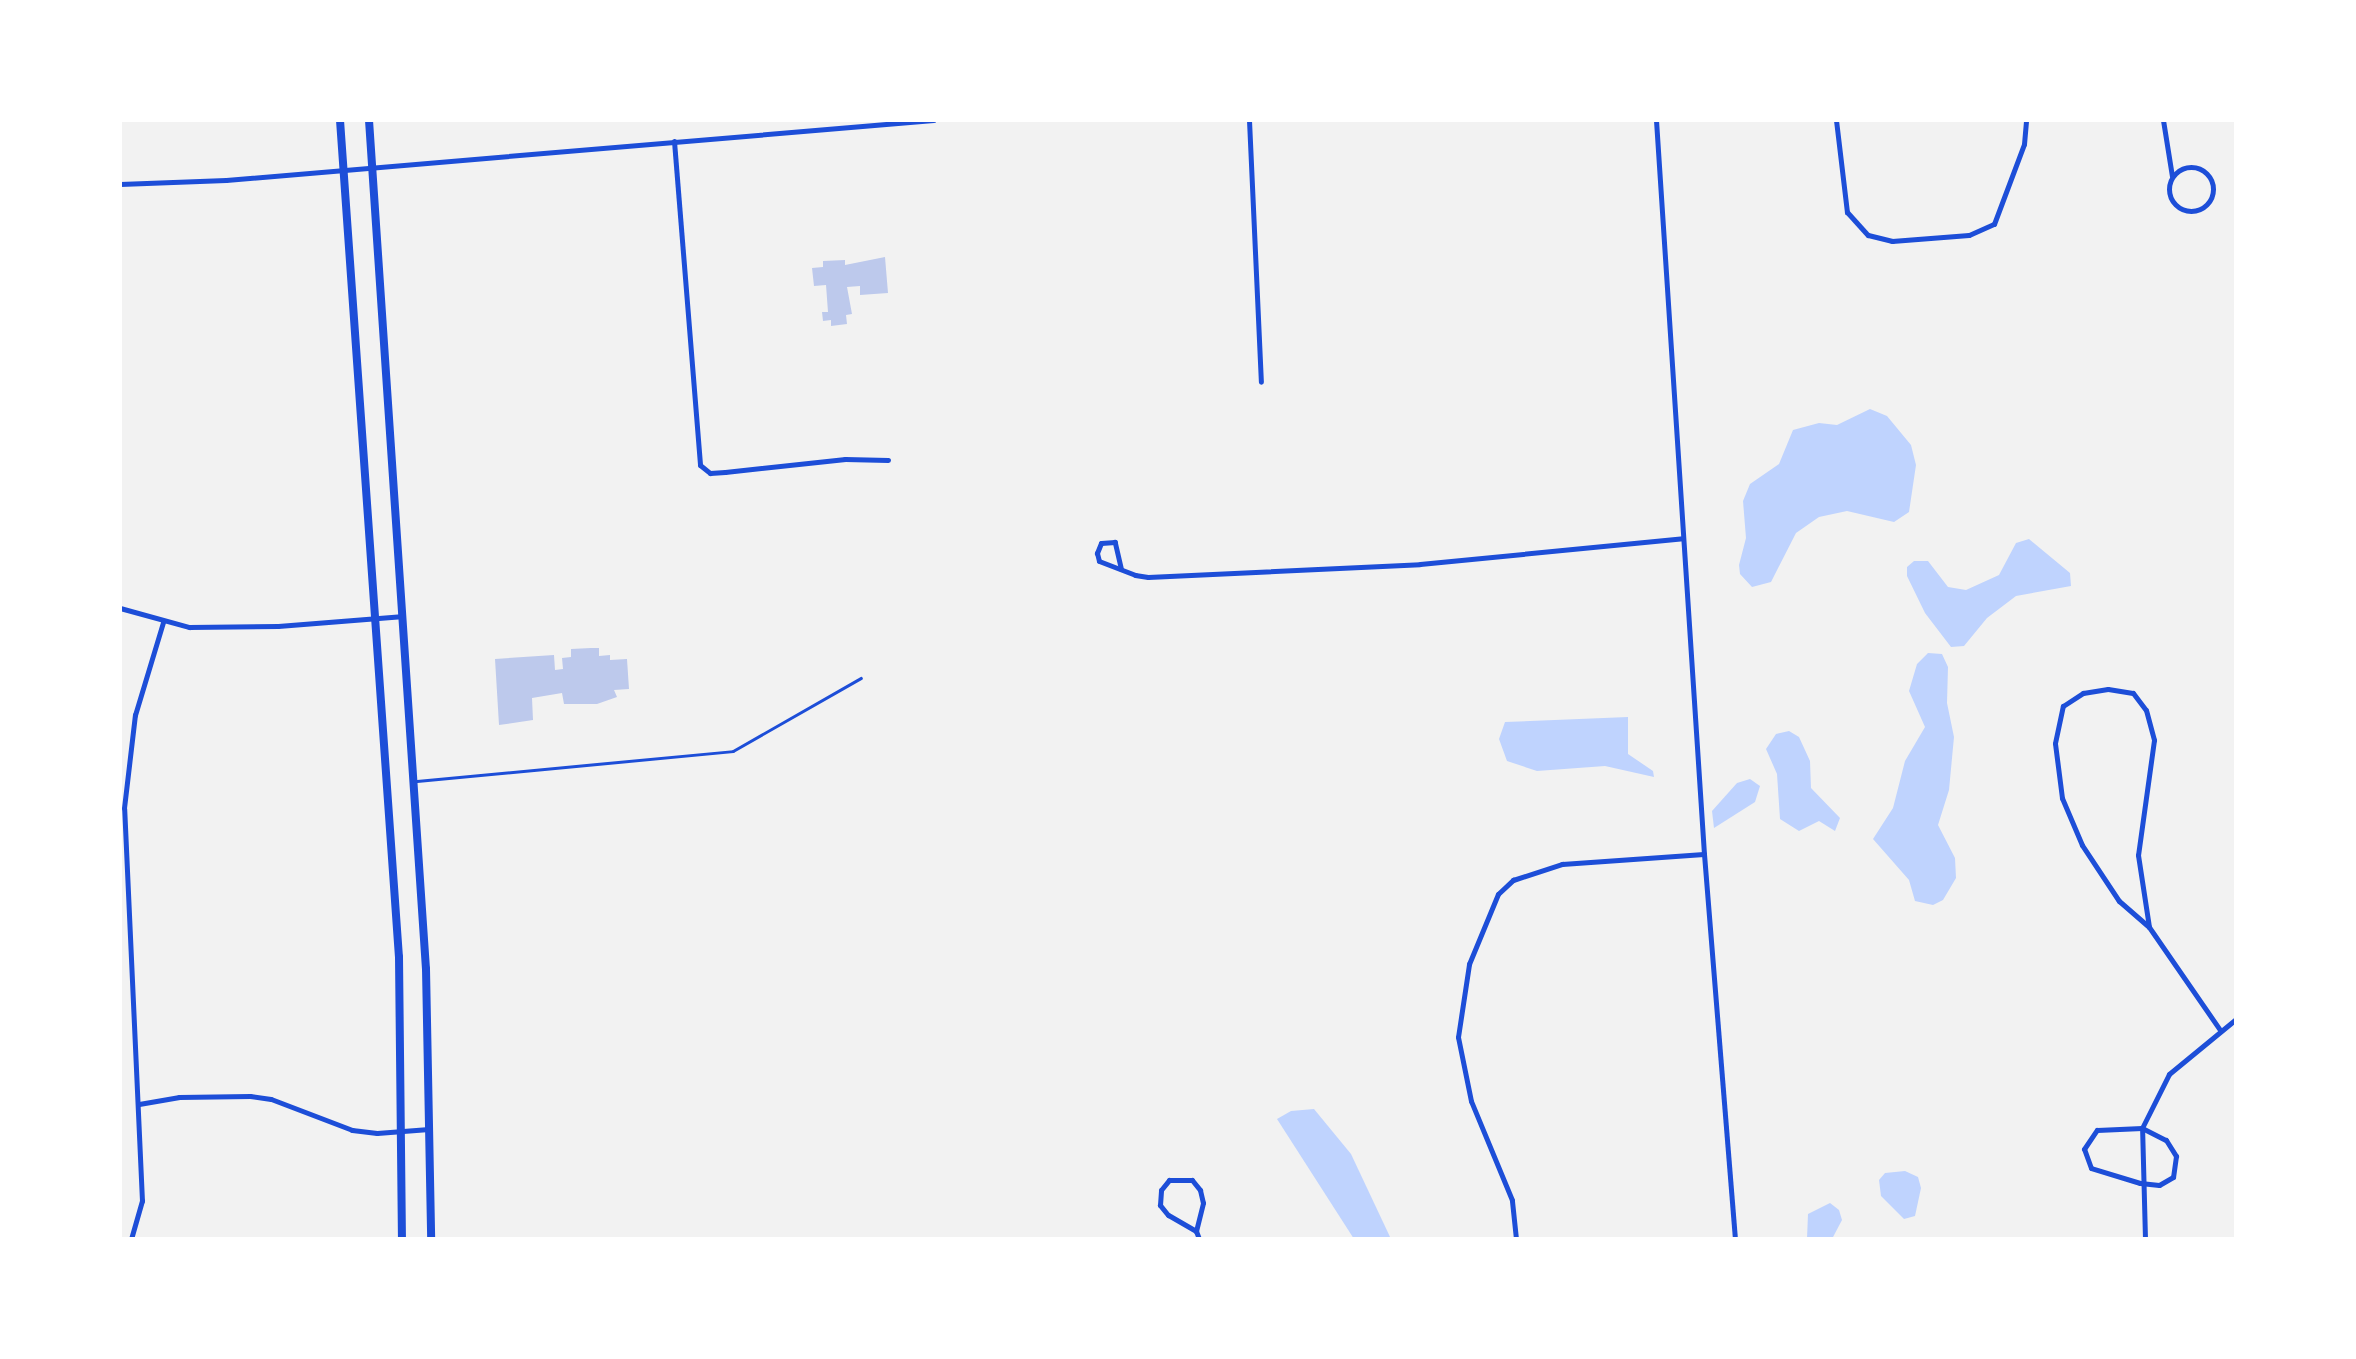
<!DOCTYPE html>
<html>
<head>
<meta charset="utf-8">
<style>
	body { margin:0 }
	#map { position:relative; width:2356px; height:1359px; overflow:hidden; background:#f2f2f2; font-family:"Work Sans",sans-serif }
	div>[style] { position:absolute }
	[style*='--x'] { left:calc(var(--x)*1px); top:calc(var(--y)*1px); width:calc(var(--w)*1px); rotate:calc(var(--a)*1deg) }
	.water>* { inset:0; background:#bfd3fe }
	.building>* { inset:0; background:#bdc9ec }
	.service>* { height:2.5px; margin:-1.25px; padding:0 1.25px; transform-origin:1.25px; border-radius:1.25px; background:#1d4ed8 }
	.minor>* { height:5px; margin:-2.5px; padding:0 2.5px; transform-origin:2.5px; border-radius:2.5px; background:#1d4ed8 }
	.minor>.ring { margin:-2.5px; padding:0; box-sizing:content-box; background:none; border:5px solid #1d4ed8; border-radius:50% }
	.primary>* { height:8px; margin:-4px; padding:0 4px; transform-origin:4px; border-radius:4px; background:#1d4ed8 }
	span { translate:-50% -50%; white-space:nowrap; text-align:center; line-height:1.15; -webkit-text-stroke:10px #fff; paint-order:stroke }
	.frame { position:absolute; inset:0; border:122px solid #fff; pointer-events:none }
</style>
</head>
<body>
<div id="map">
	<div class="water">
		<div style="clip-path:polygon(1870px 409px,1887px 416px,1911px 445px,1916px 465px,1909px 512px,1894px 522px,1847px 511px,1819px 517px,1796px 533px,1771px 582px,1752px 587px,1740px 574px,1739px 565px,1746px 538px,1743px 501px,1750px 484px,1779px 464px,1793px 430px,1819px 423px,1837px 425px)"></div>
		<div style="clip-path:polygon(2029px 539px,2070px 573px,2071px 586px,2016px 596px,1987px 618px,1964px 646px,1951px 647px,1925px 613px,1907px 576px,1907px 567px,1914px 561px,1928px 561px,1948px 587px,1966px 590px,1999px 575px,2016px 543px)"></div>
		<div style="clip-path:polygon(1928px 653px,1942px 654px,1948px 667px,1947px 703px,1954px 737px,1949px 790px,1938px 825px,1955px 858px,1956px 878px,1943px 900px,1933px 905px,1915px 901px,1909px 880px,1873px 839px,1893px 808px,1905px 761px,1925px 727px,1909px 691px,1917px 664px)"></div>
		<div style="clip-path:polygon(1628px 717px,1628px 754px,1653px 771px,1654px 777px,1605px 766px,1537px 771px,1507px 761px,1499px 739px,1505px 722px)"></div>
		<div style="clip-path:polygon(1789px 731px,1799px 737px,1810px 761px,1811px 788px,1840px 818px,1835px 831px,1819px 821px,1799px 831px,1780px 819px,1777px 774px,1766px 749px,1776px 734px)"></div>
		<div style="clip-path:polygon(1750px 779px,1760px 786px,1755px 802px,1714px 828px,1712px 811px,1737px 783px)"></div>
		<div style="clip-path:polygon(1314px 1109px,1351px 1154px,1391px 1239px,1354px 1239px,1277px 1119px,1291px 1111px)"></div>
		<div style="clip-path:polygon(1905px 1171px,1918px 1177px,1921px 1188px,1915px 1216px,1904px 1219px,1881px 1196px,1879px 1180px,1885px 1173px)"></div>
		<div style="clip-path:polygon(1830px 1203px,1839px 1210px,1842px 1220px,1832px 1239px,1807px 1239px,1808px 1214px)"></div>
	</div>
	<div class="building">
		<div style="clip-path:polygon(885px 257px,888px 293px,860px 295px,860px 286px,847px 287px,852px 314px,846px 315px,847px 324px,831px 326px,831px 320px,823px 321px,822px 312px,828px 312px,826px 285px,814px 286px,812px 268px,823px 267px,823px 261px,845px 260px,845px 265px)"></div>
		<div style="clip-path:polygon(591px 648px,599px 648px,599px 656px,610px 655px,610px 660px,627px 659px,629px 689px,614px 690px,617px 697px,597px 704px,564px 704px,562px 693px,532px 698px,533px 720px,499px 725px,495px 659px,554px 655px,555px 670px,563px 669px,562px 658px,571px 657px,571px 649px)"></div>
	</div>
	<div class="service">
		<div style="--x:417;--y:781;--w:317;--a:-5.4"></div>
		<div style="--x:733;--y:751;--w:147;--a:-29.7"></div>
	</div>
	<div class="minor">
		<div style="--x:1249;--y:120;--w:262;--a:87.4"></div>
		<div style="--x:1656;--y:120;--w:736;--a:86.26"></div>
		<div style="--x:1704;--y:854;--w:386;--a:85.4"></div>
		<div style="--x:1836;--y:120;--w:93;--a:83.2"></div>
		<div style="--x:1847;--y:212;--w:31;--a:48"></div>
		<div style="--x:1868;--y:235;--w:25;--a:14"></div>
		<div style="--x:1892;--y:241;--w:77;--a:-4.5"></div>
		<div style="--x:1969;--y:235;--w:27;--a:-24"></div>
		<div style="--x:1994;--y:224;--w:85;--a:-69.4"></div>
		<div style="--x:2024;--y:144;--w:24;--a:-85"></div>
		<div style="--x:2163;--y:120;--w:57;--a:80.9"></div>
		<div style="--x:674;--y:141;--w:325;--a:85.4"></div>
		<div style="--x:700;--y:465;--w:13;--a:39"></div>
		<div style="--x:710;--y:473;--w:15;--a:-4"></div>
		<div style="--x:725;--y:472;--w:121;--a:-6.2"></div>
		<div style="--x:845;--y:459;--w:43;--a:1.3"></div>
		<div class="ring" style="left:2169px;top:167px;width:39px;height:39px"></div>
		<div style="--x:120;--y:184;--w:106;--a:-2.2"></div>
		<div style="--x:226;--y:180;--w:710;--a:-4.85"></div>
		<div style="--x:1121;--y:569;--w:28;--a:-103"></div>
		<div style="--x:1115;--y:542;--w:14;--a:176"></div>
		<div style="--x:1101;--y:543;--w:11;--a:112"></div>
		<div style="--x:1097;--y:553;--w:8;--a:76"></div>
		<div style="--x:1099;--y:561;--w:39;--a:21"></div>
		<div style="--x:1135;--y:575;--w:13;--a:9"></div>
		<div style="--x:1148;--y:577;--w:272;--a:-2.7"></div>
		<div style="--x:1420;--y:564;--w:264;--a:-5.6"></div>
		<div style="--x:120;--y:608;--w:72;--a:15.4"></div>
		<div style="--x:189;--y:627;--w:89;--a:-0.6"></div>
		<div style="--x:278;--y:626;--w:123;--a:-4.6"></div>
		<div style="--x:2108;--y:689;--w:25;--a:9"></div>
		<div style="--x:2133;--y:693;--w:21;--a:53"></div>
		<div style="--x:2146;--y:710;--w:31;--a:75"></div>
		<div style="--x:2154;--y:740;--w:116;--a:97.9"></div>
		<div style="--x:2138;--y:855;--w:73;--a:81.3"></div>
		<div style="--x:2149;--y:927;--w:40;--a:-139"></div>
		<div style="--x:2119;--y:901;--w:67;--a:-123.5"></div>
		<div style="--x:2082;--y:845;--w:51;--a:-113.1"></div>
		<div style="--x:2062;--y:798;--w:55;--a:-97.3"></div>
		<div style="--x:2055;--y:743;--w:38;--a:-78"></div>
		<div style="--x:2063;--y:706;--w:24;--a:-33"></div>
		<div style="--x:2083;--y:693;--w:25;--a:-9"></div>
		<div style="--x:2149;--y:927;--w:125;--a:55.4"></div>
		<div style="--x:139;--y:1104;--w:41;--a:-9.9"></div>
		<div style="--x:179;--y:1097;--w:71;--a:-0.8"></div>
		<div style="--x:250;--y:1096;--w:21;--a:8"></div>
		<div style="--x:271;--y:1099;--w:87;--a:20.9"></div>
		<div style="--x:352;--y:1130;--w:25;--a:7"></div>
		<div style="--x:377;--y:1133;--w:52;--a:-4.4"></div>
		<div style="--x:2142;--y:1128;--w:27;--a:27"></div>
		<div style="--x:2166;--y:1140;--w:19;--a:58"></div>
		<div style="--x:2176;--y:1156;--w:21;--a:98"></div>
		<div style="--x:2173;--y:1177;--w:16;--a:150"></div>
		<div style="--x:2159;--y:1185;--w:19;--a:-174"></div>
		<div style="--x:2140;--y:1183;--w:51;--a:-163"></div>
		<div style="--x:2091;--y:1168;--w:20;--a:-110"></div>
		<div style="--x:2084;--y:1149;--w:23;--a:-56"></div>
		<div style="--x:2097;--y:1130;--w:45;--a:-2.5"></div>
		<div style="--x:1196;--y:1231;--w:32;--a:-150"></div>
		<div style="--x:1168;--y:1215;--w:13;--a:-129"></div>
		<div style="--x:1160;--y:1205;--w:15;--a:-86"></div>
		<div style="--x:1161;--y:1190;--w:13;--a:-51"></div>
		<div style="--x:1169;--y:1180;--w:23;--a:0"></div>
		<div style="--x:1192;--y:1180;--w:13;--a:51"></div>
		<div style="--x:1200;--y:1190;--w:13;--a:77"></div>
		<div style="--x:1203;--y:1203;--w:29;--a:104"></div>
		<div style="--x:1196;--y:1231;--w:9;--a:69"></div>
		<div style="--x:131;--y:1239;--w:40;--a:-74"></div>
		<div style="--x:142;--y:1201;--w:393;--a:-92.6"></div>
		<div style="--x:124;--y:808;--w:94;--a:-83.3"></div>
		<div style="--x:135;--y:715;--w:97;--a:-73.2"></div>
		<div style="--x:1516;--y:1239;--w:39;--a:-96"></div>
		<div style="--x:1512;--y:1200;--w:107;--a:-112.5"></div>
		<div style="--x:1471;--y:1101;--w:65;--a:-101.5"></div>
		<div style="--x:1458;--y:1037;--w:74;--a:-81.4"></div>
		<div style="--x:1469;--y:964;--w:76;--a:-67.5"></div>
		<div style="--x:1498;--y:894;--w:21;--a:-43"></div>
		<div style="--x:1513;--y:880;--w:52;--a:-18.1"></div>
		<div style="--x:1562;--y:864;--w:142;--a:-4"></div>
		<div style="--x:2145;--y:1239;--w:111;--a:-91.5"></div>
		<div style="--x:2142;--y:1128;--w:60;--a:-63.4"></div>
		<div style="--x:2169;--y:1074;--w:87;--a:-39.4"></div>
	</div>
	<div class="primary">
		<div style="--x:340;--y:120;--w:839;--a:85.97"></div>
		<div style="--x:399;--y:957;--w:282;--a:89.4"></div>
		<div style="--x:369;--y:120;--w:851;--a:86.16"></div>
		<div style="--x:426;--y:969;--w:270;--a:88.9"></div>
	</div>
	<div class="frame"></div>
</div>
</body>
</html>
